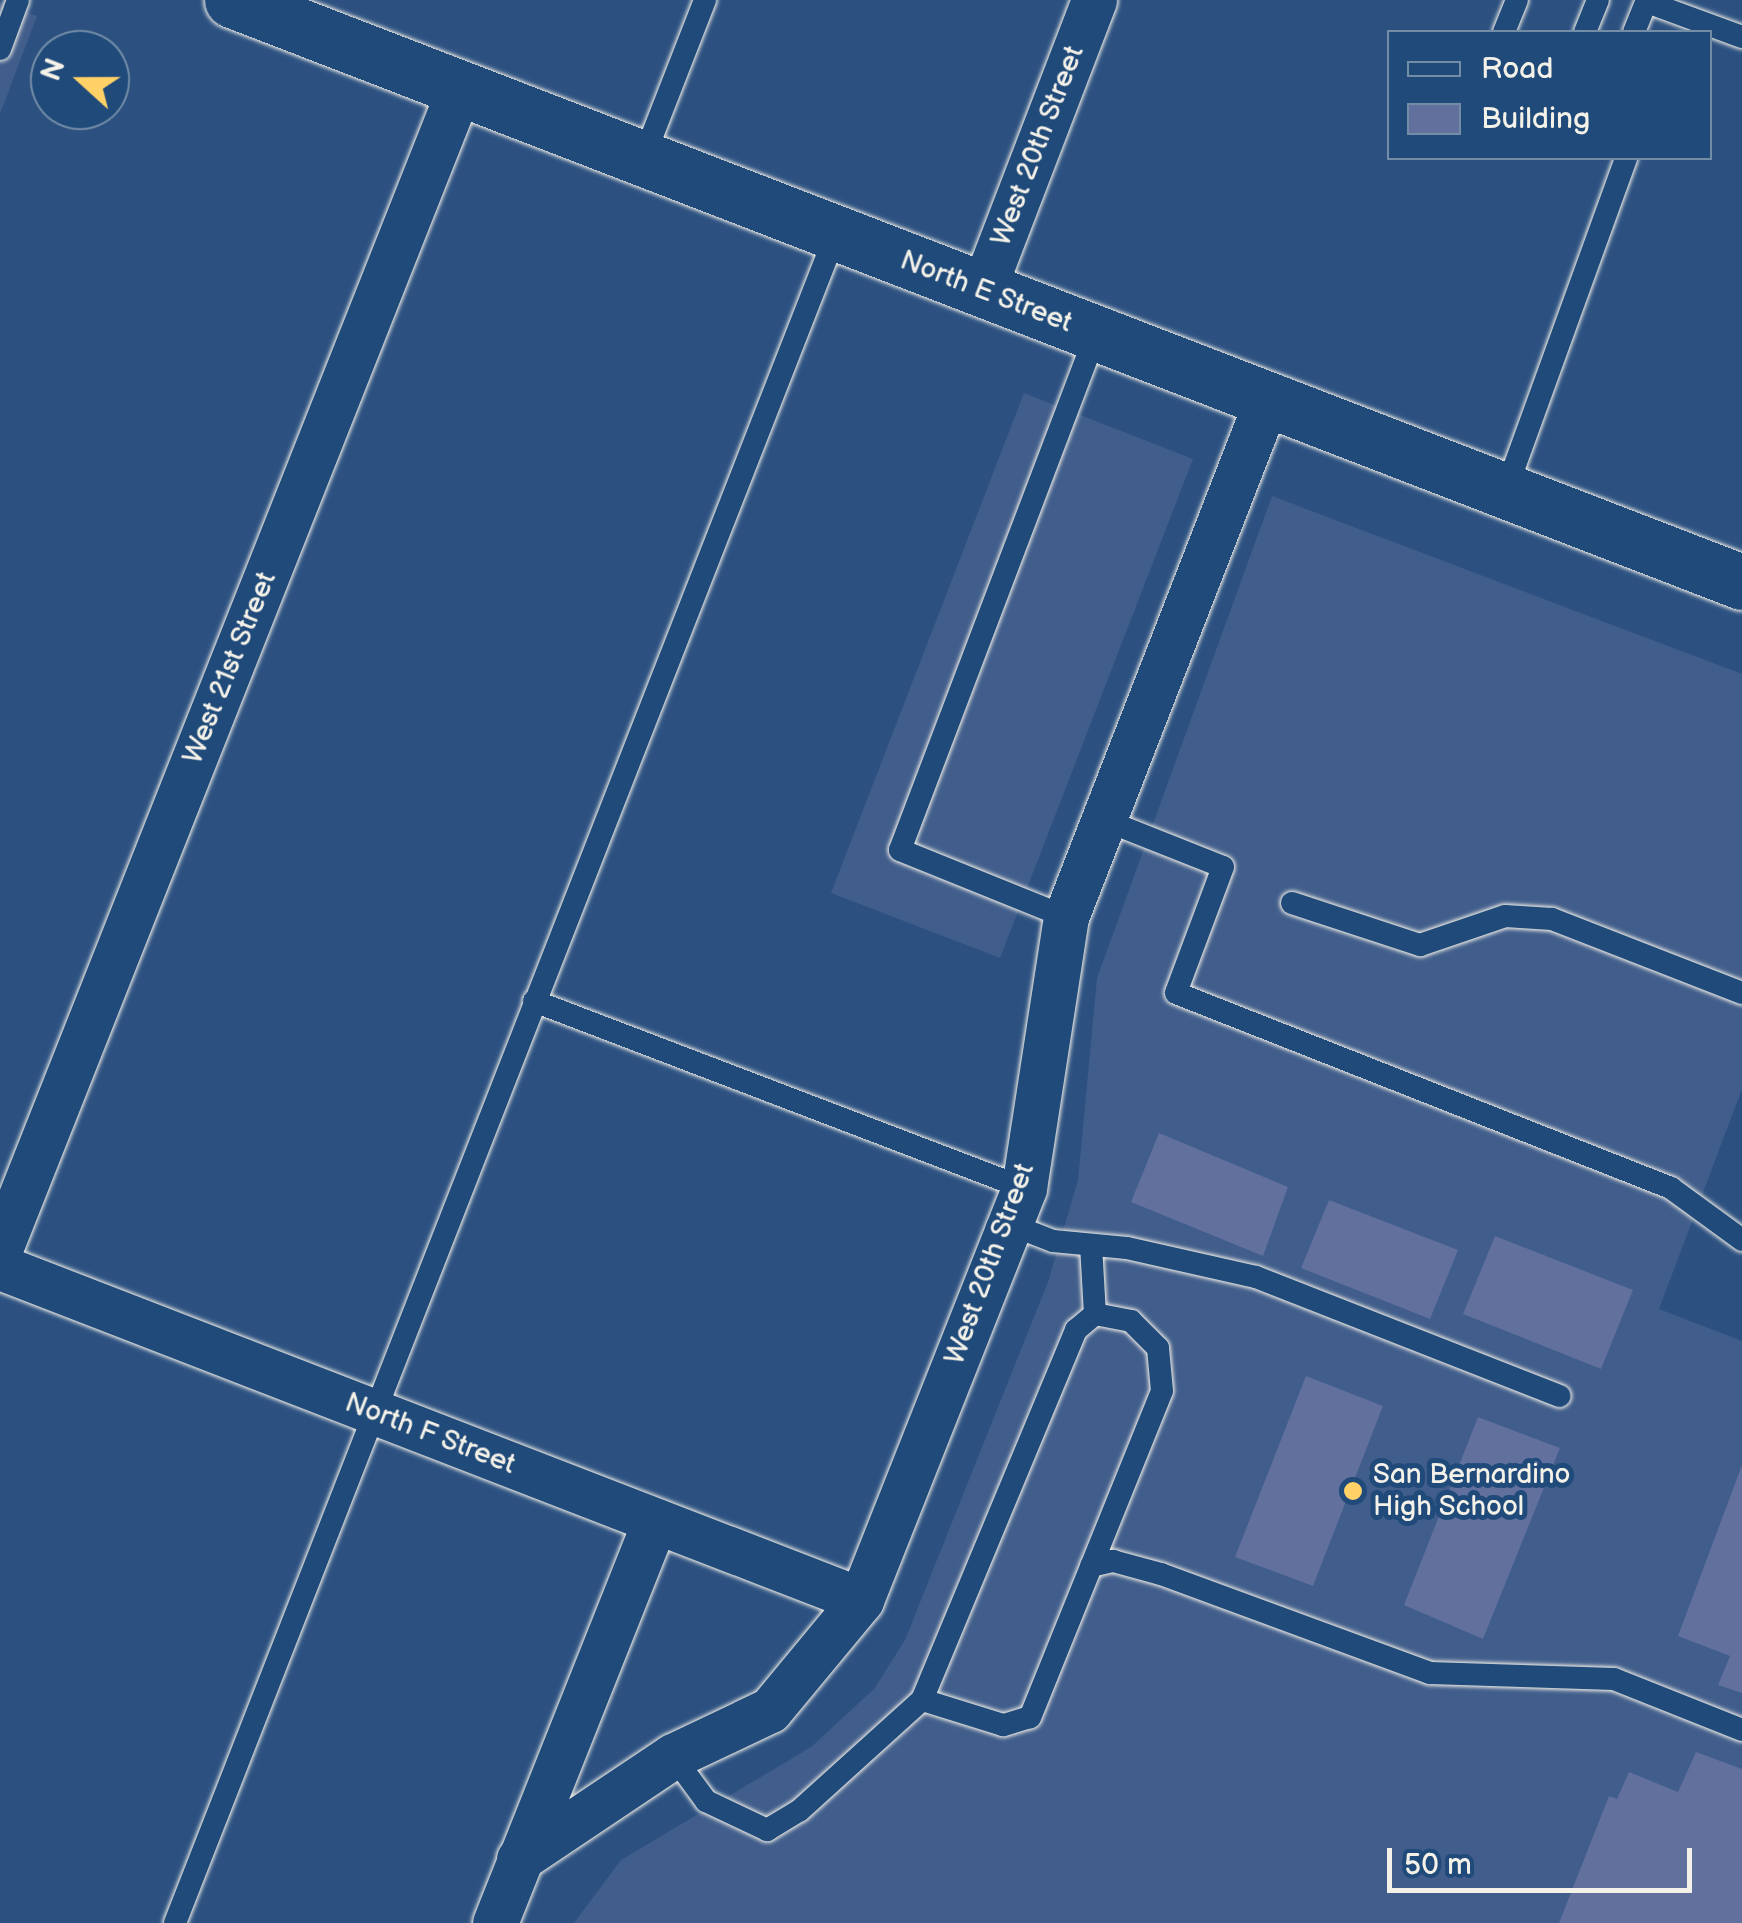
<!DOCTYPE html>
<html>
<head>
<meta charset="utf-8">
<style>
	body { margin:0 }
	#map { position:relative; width:1742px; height:1923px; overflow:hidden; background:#2c5181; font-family:"Balsamiq Sans",sans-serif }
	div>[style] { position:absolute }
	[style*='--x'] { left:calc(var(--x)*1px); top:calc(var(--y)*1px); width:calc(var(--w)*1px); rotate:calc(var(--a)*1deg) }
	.built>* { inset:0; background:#405d8b }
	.building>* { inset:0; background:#61709d }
	.roads { filter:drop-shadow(0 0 2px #f4f1e8) drop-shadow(0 0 2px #f4f1e8) }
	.service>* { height:22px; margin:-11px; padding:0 11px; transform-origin:11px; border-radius:11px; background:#1f4a7a }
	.minor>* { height:45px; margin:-22.5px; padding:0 22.5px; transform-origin:22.5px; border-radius:22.5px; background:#1f4a7a }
	.secondary>* { height:55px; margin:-27.5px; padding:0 27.5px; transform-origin:27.5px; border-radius:27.5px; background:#1f4a7a }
	.dots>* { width:28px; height:28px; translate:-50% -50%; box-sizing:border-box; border:5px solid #1f4a7a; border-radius:50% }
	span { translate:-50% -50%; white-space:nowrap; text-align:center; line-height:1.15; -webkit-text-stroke:10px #1f4a7a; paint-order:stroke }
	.street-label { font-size:28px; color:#f4f1e8 }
	.poi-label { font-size:28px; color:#f4f1e8 }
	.left { translate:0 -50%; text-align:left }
	.legend { position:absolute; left:1387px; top:30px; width:325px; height:130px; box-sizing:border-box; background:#1f4a7a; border:2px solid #748da6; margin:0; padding:12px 18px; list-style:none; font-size:30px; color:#f4f1e8 }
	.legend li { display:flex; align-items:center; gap:20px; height:50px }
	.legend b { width:50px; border:2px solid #748da6 }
	.north { position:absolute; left:30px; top:30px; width:100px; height:100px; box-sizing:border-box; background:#1f4a7a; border:2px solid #748da6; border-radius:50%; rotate:291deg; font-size:28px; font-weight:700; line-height:40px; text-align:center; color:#f4f1e8 }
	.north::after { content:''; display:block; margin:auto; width:35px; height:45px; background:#ffd166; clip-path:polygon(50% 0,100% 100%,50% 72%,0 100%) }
	.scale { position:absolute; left:1387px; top:1848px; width:305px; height:45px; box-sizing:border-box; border:5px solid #f4f1e8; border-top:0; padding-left:12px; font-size:30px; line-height:35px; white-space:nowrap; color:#f4f1e8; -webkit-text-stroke:8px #1f4a7a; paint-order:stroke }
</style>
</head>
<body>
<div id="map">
	<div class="built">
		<div style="clip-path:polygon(0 2px,37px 16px,0 114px)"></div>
		<div style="clip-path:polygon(1024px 393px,1193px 459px,1000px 958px,831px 893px)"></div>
		<div style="clip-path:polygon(1272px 496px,1742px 674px,1742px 1089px,1659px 1309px,1742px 1341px,1742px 1923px,574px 1923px,621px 1860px,811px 1747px,874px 1689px,905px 1640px,1048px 1282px,1078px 1180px,1097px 978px)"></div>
	</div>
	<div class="building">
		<div style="clip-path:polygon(1159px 1133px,1288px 1187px,1263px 1256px,1131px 1202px)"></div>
		<div style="clip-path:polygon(1329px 1200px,1458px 1250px,1430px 1319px,1301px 1268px)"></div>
		<div style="clip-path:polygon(1495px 1236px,1633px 1290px,1601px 1369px,1463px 1314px)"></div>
		<div style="clip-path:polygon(1306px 1376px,1383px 1406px,1313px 1586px,1235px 1557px)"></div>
		<div style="clip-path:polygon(1478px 1417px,1560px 1448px,1483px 1639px,1404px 1605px)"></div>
		<div style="clip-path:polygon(1742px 1465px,1742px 1693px,1718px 1685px,1730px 1656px,1678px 1636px)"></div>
		<div style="clip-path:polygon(1696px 1752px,1742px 1769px,1742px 1923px,1559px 1923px,1609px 1796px,1617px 1799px,1629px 1772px,1678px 1792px)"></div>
	</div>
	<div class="roads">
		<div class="service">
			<div style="--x:1647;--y:2;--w:101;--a:20.2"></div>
			<div style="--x:1504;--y:32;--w:35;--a:-68"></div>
			<div style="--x:1585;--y:32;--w:35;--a:-68"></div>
			<div style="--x:1634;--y:32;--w:35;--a:-68"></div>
			<div style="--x:0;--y:49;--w:52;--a:-69.8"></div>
			<div style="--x:643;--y:159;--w:171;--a:-68.7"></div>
			<div style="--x:1506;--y:490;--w:353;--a:-70.1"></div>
			<div style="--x:1102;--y:819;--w:130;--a:21.6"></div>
			<div style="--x:1223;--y:867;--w:134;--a:110.5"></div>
			<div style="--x:1176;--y:993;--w:532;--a:21.5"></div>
			<div style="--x:1671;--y:1188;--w:88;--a:36.2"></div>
			<div style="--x:1292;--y:903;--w:135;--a:18.2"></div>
			<div style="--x:1420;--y:945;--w:90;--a:-18.8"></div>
			<div style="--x:1505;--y:916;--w:47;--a:3.7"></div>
			<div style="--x:1552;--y:919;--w:204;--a:21.3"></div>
			<div style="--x:1066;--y:917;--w:179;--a:-158"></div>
			<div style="--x:900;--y:850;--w:552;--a:-69.2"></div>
			<div style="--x:534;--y:1001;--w:524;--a:20.89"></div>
			<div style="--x:1009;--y:1224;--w:47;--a:21.1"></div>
			<div style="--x:1053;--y:1241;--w:74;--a:5.4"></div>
			<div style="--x:1127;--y:1248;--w:132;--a:12.7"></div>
			<div style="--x:1256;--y:1277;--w:326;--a:21.4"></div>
			<div style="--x:1091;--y:1245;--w:69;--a:86.7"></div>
			<div style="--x:1091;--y:1566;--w:23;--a:-13"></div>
			<div style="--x:1113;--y:1561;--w:50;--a:15.2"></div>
			<div style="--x:1161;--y:1574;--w:287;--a:20.2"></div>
			<div style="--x:1430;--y:1673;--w:184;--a:1.9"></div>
			<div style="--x:1614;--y:1679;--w:138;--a:21.7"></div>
			<div style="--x:673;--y:1756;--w:56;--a:53.7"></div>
			<div style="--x:706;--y:1801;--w:68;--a:25.4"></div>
			<div style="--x:767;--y:1830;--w:37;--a:-31"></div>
			<div style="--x:799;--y:1811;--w:166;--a:-42.1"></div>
			<div style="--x:922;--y:1700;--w:401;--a:-67.4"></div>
			<div style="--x:1076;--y:1330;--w:25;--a:-40"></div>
			<div style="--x:1095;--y:1314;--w:37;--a:11"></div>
			<div style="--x:1131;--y:1321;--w:38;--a:45"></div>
			<div style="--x:1158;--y:1348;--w:43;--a:84.7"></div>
			<div style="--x:1162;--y:1391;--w:352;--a:112"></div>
			<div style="--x:1030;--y:1717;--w:28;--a:163"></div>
			<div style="--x:1003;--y:1725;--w:85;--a:-162.8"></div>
			<div style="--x:175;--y:1923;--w:1814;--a:-68.63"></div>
		</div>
		<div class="minor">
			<div style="--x:982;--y:292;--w:313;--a:-69"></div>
			<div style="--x:0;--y:1249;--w:1250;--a:-68.4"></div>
			<div style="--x:0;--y:1267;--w:923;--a:21.14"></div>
			<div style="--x:519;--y:1859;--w:185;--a:-33.8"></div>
			<div style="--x:673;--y:1756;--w:107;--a:-25.4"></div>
			<div style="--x:770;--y:1710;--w:143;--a:-50.4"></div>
			<div style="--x:861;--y:1600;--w:443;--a:-68.4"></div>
			<div style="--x:1024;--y:1188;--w:274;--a:-81.2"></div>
			<div style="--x:1066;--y:917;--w:558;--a:-68.77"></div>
			<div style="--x:495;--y:1923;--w:433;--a:-68.3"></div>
		</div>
		<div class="secondary">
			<div style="--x:232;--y:0;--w:1618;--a:21.08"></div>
		</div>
	</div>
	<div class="dots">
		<div style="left:1353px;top:1491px;background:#ffd166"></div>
	</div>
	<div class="street-label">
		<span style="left:1038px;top:146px;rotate:-69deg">West 20th Street</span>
		<span style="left:986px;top:292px;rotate:21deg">North E Street</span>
		<span style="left:230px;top:668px;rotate:-68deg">West 21st Street</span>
		<span style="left:990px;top:1264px;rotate:-70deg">West 20th Street</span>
		<span style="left:430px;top:1434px;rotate:21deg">North F Street</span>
	</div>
	<div class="poi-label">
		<span class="left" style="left:1373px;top:1491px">San Bernardino<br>High School</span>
	</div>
	<ul class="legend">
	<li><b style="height:12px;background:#1f4a7a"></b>Road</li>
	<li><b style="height:28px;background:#61709d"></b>Building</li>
	</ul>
	<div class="north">N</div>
	<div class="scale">50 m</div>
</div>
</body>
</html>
